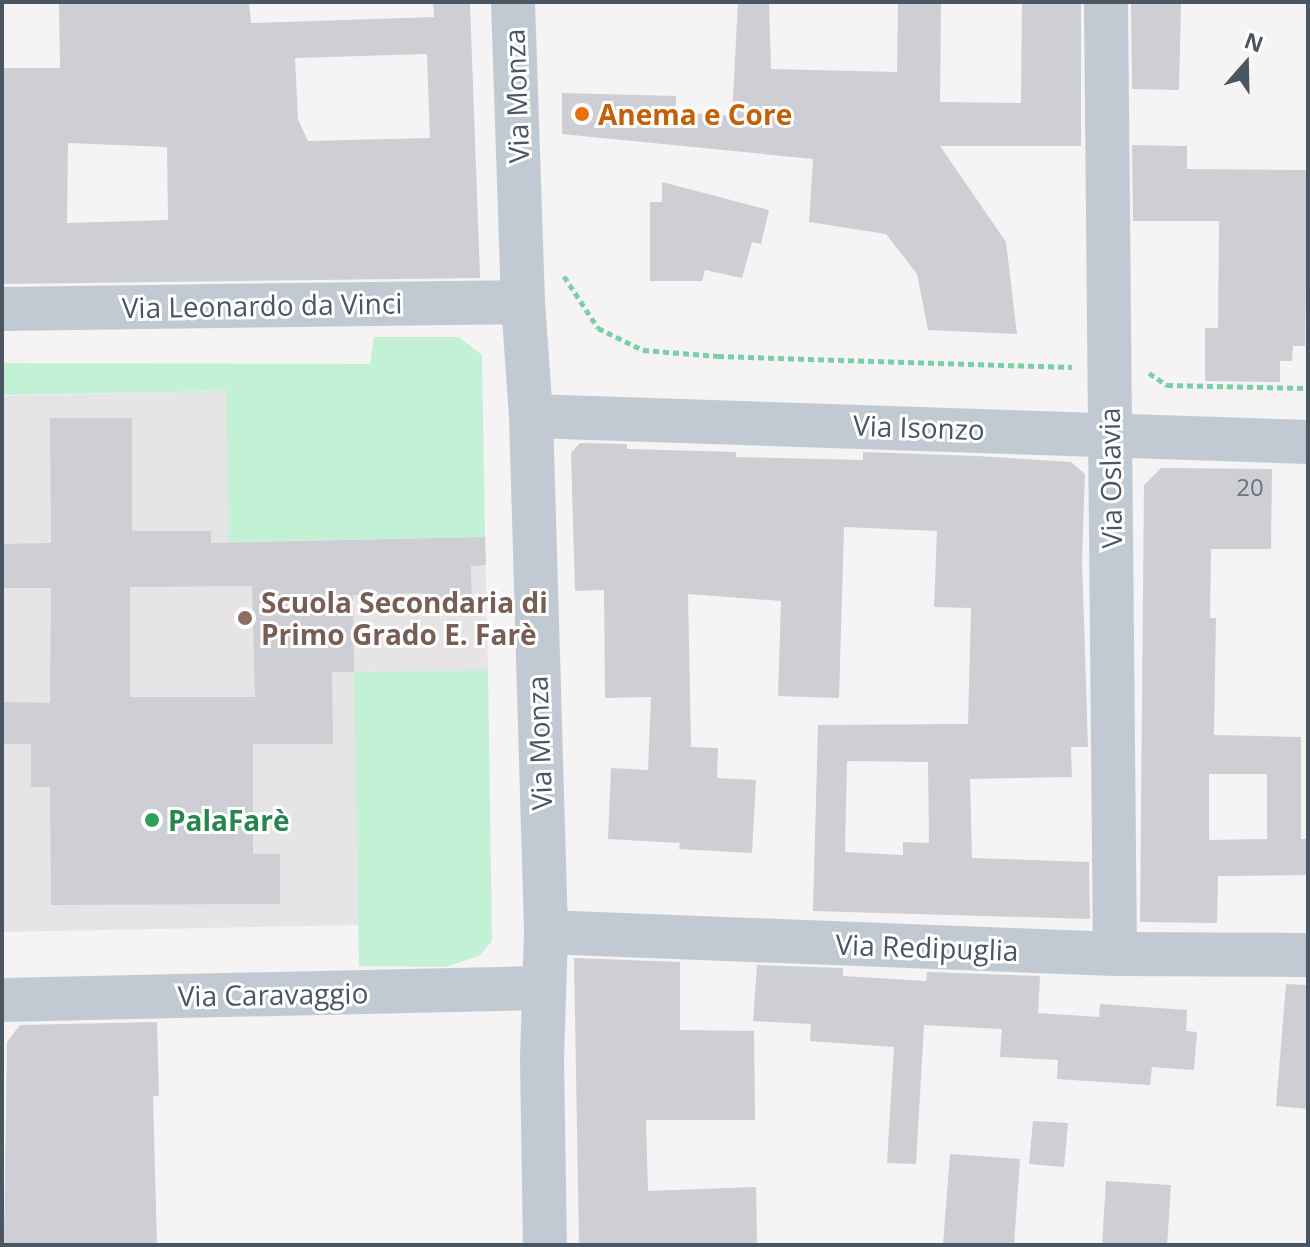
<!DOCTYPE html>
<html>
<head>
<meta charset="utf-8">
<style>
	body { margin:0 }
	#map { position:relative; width:1310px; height:1247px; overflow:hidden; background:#f5f3f3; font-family:"Open Sans",sans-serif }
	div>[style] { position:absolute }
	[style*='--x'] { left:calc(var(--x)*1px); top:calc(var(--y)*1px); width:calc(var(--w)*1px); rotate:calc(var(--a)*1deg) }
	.education>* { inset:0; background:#e6e4e5 }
	.green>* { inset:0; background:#c3f1d5 }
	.building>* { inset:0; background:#cdcfd5 }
	.path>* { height:5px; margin-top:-2.5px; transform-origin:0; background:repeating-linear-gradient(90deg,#7ad0a6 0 6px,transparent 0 10px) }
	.minor>* { height:44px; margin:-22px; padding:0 22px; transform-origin:22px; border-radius:22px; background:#c1cad2 }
	.dots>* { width:22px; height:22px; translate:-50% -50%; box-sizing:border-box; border:4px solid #fff; border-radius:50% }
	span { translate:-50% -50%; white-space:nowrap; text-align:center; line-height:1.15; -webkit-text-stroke:6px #fff; paint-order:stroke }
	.number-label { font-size:24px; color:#6b747e }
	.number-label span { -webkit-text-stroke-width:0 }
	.street-label { font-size:28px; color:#4a5661 }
	.food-label { font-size:28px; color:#c56008; font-weight:700 }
	.left { translate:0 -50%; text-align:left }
	.education-label { font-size:28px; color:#785e54; font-weight:700 }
	.leisure-label { font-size:28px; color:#27864d; font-weight:700 }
	.frame { position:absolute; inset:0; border:4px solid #4a5661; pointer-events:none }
	.north { position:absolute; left:1206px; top:24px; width:80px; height:80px; -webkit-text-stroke:6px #fff; paint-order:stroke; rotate:20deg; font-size:22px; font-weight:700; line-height:32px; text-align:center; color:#4a5661 }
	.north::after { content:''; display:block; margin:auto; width:28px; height:36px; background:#4a5661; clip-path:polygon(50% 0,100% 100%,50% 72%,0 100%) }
</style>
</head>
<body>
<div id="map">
	<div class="education">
		<div style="clip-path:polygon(226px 391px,230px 542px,485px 537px,488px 670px,354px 672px,360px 925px,2px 932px,2px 396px)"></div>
	</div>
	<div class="green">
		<div style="clip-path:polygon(374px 337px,459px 337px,482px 355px,485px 537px,229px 542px,226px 391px,2px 395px,2px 363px,370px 364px)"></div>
		<div style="clip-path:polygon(488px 670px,492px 941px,479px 956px,445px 967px,359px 966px,354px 672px)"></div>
	</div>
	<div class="building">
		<div style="clip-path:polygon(evenodd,59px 2px,249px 2px,251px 23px,434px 17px,433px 2px,470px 2px,480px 278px,3px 284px,2px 68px,60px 68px,59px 2px,427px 54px,430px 138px,308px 141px,298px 119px,295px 58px,427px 54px,59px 2px,68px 143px,167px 147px,168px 220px,67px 223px,68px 143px)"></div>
		<div style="clip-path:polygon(738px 2px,769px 2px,771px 69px,897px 72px,898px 2px,941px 2px,940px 102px,1021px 103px,1022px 2px,1081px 2px,1081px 146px,940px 146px,1006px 242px,1017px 334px,928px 330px,917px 274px,886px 234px,809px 222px,813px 159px,562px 134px,562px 93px,676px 96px,676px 112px,732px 116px)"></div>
		<div style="clip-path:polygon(1131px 2px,1181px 2px,1179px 90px,1132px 89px)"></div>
		<div style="clip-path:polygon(1132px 145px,1187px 146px,1187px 169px,1308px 170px,1305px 346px,1293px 346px,1292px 361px,1280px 361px,1280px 382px,1205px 381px,1205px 328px,1218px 328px,1219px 221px,1133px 221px)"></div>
		<div style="clip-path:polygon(662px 182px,769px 210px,761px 244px,752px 242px,742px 278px,705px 270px,702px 281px,650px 281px,650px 202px,662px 202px)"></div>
		<div style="clip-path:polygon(evenodd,50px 418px,132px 418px,132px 531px,211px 531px,211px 543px,485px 537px,486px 565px,471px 566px,472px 613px,423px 614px,422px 593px,353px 595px,354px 672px,332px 672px,333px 744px,253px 744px,253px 854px,280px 854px,280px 904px,51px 905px,50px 787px,31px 787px,31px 744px,2px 744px,2px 702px,50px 703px,51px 588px,2px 588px,2px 544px,51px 543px,50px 418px,252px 586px,255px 697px,130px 697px,130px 587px,252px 586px)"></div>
		<div style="clip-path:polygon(evenodd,580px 443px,627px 444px,627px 449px,736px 452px,736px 457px,863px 460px,863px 452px,977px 456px,1071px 462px,1085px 474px,1082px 561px,1088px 747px,1071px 747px,1072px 777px,970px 779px,972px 858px,1089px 862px,1090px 919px,813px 911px,818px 725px,968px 724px,971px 608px,934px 607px,937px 531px,844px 527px,839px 698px,778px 696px,781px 601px,688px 594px,691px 747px,718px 748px,717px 778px,756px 780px,752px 853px,679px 849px,680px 843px,608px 839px,611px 768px,648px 770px,651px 697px,605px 698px,604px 590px,575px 591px,571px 453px,580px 443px,847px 761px,928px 762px,929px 843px,903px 842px,903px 855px,845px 852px,847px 761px)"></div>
		<div style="clip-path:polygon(evenodd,1161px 468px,1272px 469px,1271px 549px,1211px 549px,1210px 618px,1216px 618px,1214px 735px,1301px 737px,1301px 839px,1308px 839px,1308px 875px,1218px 876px,1217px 923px,1140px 922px,1144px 485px,1161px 468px,1209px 774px,1267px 774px,1267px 839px,1209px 840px,1209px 774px)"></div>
		<div style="clip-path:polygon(574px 958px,680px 962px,680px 1030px,754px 1031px,755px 1120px,646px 1120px,648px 1191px,756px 1187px,757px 1245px,579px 1245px)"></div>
		<div style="clip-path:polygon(757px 965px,843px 968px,843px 976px,926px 981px,927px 972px,1040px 976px,1038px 1013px,1099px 1017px,1100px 1004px,1187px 1010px,1186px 1031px,1197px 1032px,1194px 1070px,1152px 1067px,1150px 1085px,1057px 1079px,1058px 1060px,1000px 1057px,1002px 1029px,924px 1025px,916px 1164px,887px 1163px,894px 1047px,810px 1041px,811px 1024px,753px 1021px)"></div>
		<div style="clip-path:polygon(1286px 984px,1308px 985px,1308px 1109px,1276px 1106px)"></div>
		<div style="clip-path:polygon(157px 1022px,159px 1096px,153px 1096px,157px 1245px,4px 1245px,7px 1042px,20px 1025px)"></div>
		<div style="clip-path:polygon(1033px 1121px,1068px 1123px,1064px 1167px,1029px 1164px)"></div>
		<div style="clip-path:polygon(950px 1154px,1020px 1159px,1014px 1245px,943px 1245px)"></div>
		<div style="clip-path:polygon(1106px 1181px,1171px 1185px,1167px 1245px,1102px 1245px)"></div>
	</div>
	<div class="path">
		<div style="--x:564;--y:276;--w:62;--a:56.8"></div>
		<div style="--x:598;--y:328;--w:50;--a:26.1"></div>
		<div style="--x:643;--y:350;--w:75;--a:4.6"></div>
		<div style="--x:718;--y:356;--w:354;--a:1.8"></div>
		<div style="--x:1149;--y:373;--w:22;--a:34"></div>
		<div style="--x:1167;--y:385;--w:141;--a:1.2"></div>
	</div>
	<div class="minor">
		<div style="--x:513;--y:2;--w:300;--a:88.1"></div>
		<div style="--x:523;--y:302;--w:114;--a:86"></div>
		<div style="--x:531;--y:416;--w:516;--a:88.33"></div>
		<div style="--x:546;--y:932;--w:126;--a:91.8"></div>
		<div style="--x:542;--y:1058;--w:187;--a:89.1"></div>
		<div style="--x:1106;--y:2;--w:952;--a:89.46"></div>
		<div style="--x:2;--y:309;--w:521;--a:-0.77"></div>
		<div style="--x:531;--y:416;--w:777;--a:1.92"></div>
		<div style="--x:546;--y:932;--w:569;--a:2.21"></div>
		<div style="--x:1115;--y:954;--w:193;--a:0.3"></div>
		<div style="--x:2;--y:1000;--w:542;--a:-1.27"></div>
	</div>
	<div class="dots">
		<div style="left:582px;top:114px;background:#e8710a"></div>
		<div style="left:245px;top:618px;background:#8d6e63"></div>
		<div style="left:152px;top:820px;background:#2e9e5b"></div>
	</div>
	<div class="number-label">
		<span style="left:1250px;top:487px">20</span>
	</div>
	<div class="street-label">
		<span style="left:516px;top:96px;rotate:-92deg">Via Monza</span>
		<span style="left:262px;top:305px;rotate:-1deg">Via Leonardo da Vinci</span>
		<span style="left:919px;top:427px;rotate:2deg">Via Isonzo</span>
		<span style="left:1110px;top:478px;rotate:-91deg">Via Oslavia</span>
		<span style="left:539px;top:743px;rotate:-92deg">Via Monza</span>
		<span style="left:927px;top:947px;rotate:2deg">Via Redipuglia</span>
		<span style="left:273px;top:994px;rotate:-1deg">Via Caravaggio</span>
	</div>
	<div class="food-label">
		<span class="left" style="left:598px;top:114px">Anema e Core</span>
	</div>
	<div class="education-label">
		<span class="left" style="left:261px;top:618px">Scuola Secondaria di<br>Primo Grado E. Farè</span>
	</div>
	<div class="leisure-label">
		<span class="left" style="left:168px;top:820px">PalaFarè</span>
	</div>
	<div class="frame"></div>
	<div class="north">N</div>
</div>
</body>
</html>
